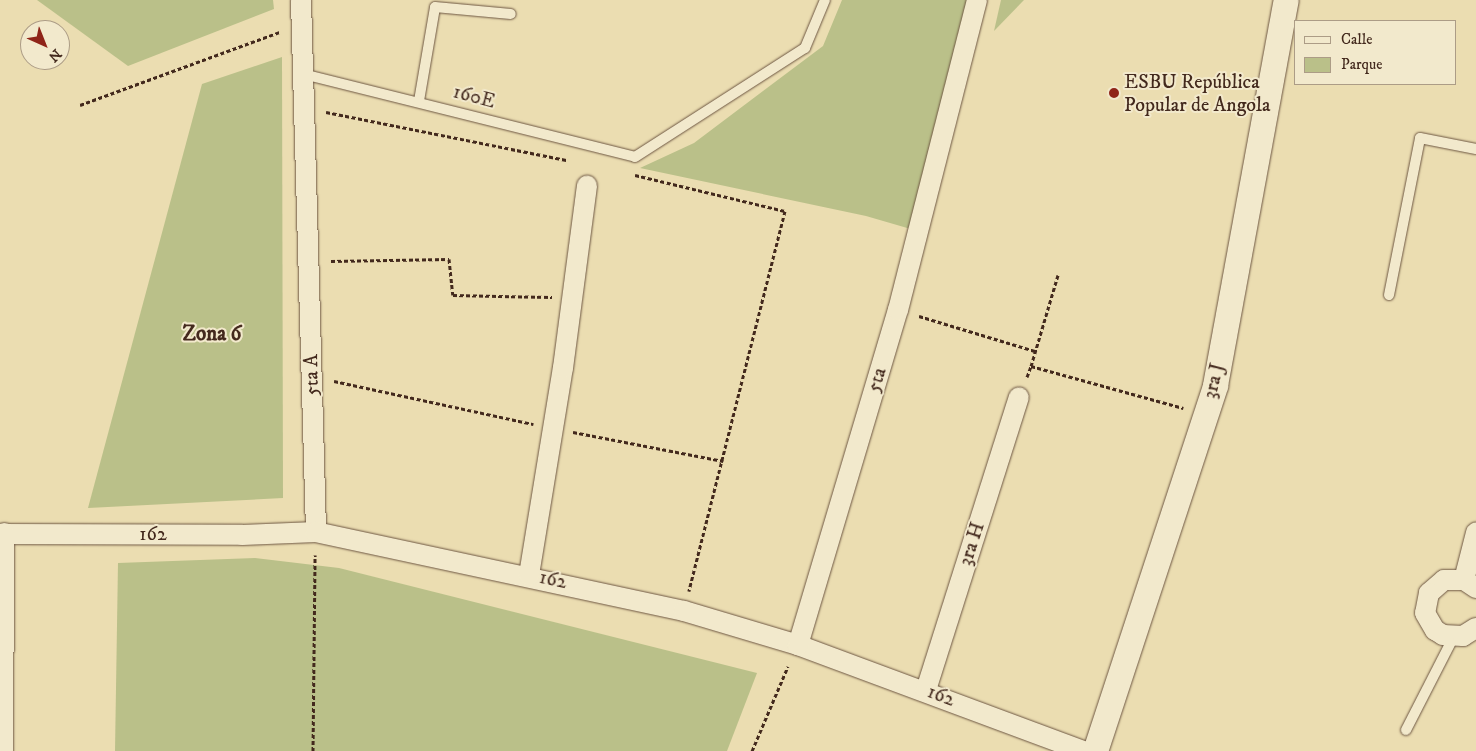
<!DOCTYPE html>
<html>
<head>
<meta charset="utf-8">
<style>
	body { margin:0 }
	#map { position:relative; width:1476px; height:751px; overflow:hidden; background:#ebddb1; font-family:"IM FELL DW Pica",serif }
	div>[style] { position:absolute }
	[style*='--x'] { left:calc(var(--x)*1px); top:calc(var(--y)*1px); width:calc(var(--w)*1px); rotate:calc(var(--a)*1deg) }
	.green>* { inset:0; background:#bac089 }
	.path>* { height:3px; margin-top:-1.5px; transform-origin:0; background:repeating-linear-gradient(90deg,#43291d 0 4px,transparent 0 6.5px) }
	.roads { filter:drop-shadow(0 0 1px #6d5642) drop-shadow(0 0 1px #6d5642) }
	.service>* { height:10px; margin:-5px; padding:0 5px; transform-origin:5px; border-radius:5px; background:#f2e9cc }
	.minor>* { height:20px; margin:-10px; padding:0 10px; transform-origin:10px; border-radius:10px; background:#f2e9cc }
	.tertiary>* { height:25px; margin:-12.5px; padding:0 12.5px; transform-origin:12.5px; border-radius:12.5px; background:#f2e9cc }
	.dots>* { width:14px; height:14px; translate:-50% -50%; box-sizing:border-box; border:2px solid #f2e9cc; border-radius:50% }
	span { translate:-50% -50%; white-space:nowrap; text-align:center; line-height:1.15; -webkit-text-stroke:4px #f2e9cc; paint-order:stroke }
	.poi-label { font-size:20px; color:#43291d }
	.left { translate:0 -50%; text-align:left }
	.street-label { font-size:20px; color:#43291d }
	.neighbourhood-label { font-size:21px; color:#43291d; font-weight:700 }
	.legend { position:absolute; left:1294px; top:20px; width:162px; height:65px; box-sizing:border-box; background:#f2e9cc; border:1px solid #ac9c86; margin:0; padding:6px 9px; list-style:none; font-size:15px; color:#43291d }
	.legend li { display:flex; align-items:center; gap:10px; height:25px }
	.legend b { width:25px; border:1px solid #ac9c86 }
	.north { position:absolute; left:20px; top:20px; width:50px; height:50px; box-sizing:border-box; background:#f2e9cc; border:1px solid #ac9c86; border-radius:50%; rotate:136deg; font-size:14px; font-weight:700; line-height:20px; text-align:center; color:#43291d }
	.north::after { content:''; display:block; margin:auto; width:18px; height:22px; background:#8f2418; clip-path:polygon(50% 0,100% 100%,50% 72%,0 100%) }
</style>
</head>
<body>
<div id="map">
	<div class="green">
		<div style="clip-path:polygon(37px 0,273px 0,274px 9px,128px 66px)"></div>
		<div style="clip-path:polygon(842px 0,969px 0,921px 232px,866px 216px,640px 168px,694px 143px,823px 46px)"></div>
		<div style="clip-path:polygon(1001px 0,1024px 0,994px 31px)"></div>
		<div style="clip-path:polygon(282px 57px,283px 498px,88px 508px,202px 84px)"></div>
		<div style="clip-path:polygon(255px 558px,339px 568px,757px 673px,727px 751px,115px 751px,118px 563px)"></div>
	</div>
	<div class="path">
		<div style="--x:80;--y:105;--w:213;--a:-20.1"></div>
		<div style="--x:326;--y:112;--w:245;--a:11.3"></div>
		<div style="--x:635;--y:175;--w:154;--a:13.5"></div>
		<div style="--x:785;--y:211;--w:392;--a:104.2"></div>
		<div style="--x:331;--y:261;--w:118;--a:-1"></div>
		<div style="--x:449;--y:259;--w:36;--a:84"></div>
		<div style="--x:453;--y:295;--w:99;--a:1.2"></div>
		<div style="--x:1058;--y:275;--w:95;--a:106.5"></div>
		<div style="--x:1031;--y:366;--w:158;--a:15.4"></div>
		<div style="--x:919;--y:316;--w:121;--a:16.8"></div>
		<div style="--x:1027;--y:377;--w:12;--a:-70"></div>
		<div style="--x:334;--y:381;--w:204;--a:12.2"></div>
		<div style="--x:573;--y:432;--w:153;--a:10.9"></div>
		<div style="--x:313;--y:751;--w:196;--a:-89.4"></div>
		<div style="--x:752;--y:751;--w:92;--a:-67"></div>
	</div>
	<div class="roads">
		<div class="service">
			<div style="--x:303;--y:74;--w:342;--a:14"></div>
			<div style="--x:635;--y:157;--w:202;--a:-32.7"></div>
			<div style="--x:805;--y:48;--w:52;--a:-67.4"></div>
			<div style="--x:419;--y:101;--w:95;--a:-80.3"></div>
			<div style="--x:435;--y:7;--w:76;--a:5.3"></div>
			<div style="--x:1389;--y:295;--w:160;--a:-78.8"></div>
			<div style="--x:1420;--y:138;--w:57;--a:11.1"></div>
			<div style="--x:1406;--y:730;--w:103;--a:-62.9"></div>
		</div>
		<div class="minor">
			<div style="--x:301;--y:0;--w:532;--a:88.38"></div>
			<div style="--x:0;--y:534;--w:242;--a:0.2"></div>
			<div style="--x:242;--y:535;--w:74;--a:-2.3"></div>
			<div style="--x:316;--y:532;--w:376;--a:12.1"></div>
			<div style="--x:684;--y:611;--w:119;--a:16.6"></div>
			<div style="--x:798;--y:645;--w:304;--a:20.4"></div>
			<div style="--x:529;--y:575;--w:210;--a:-80.7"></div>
			<div style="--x:563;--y:368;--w:184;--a:-82.5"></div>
			<div style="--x:1464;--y:580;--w:49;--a:-75.7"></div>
			<div style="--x:1476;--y:588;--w:14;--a:-146"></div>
			<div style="--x:1464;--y:580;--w:20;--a:180"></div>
			<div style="--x:1444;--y:580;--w:20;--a:139"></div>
			<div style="--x:1429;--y:593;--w:20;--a:101"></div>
			<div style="--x:1425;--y:613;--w:20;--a:60"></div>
			<div style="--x:1435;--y:630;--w:9;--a:32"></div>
			<div style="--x:1443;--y:635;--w:20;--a:3"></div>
			<div style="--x:1463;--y:636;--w:15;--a:-32"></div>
			<div style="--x:798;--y:645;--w:350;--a:-73.4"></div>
			<div style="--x:898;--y:310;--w:320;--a:-75.7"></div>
			<div style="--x:926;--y:690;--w:307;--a:-72.4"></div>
			<div style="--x:3;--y:751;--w:218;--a:-89.7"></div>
		</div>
		<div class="tertiary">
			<div style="--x:1095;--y:751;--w:385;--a:-71.8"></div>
			<div style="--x:1215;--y:385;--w:391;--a:-79.6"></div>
		</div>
	</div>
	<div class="dots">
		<div style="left:1114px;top:93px;background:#8f2418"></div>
	</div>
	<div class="poi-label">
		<span class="left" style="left:1124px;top:94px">ESBU República<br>Popular de Angola</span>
	</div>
	<div class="street-label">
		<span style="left:474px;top:97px;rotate:15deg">160E</span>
		<span style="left:312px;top:375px;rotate:-91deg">5ta A</span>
		<span style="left:877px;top:380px;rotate:-73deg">5ta</span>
		<span style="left:1214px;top:381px;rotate:-76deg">3ra J</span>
		<span style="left:153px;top:534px">162</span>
		<span style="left:972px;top:544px;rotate:-72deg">3ra H</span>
		<span style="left:553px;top:580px;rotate:12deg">162</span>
		<span style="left:941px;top:696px;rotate:21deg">162</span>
	</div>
	<div class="neighbourhood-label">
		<span style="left:212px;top:334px">Zona 6</span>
	</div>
	<ul class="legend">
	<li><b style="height:6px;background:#f2e9cc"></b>Calle</li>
	<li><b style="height:14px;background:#bac089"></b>Parque</li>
	</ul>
	<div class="north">N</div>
</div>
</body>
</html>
